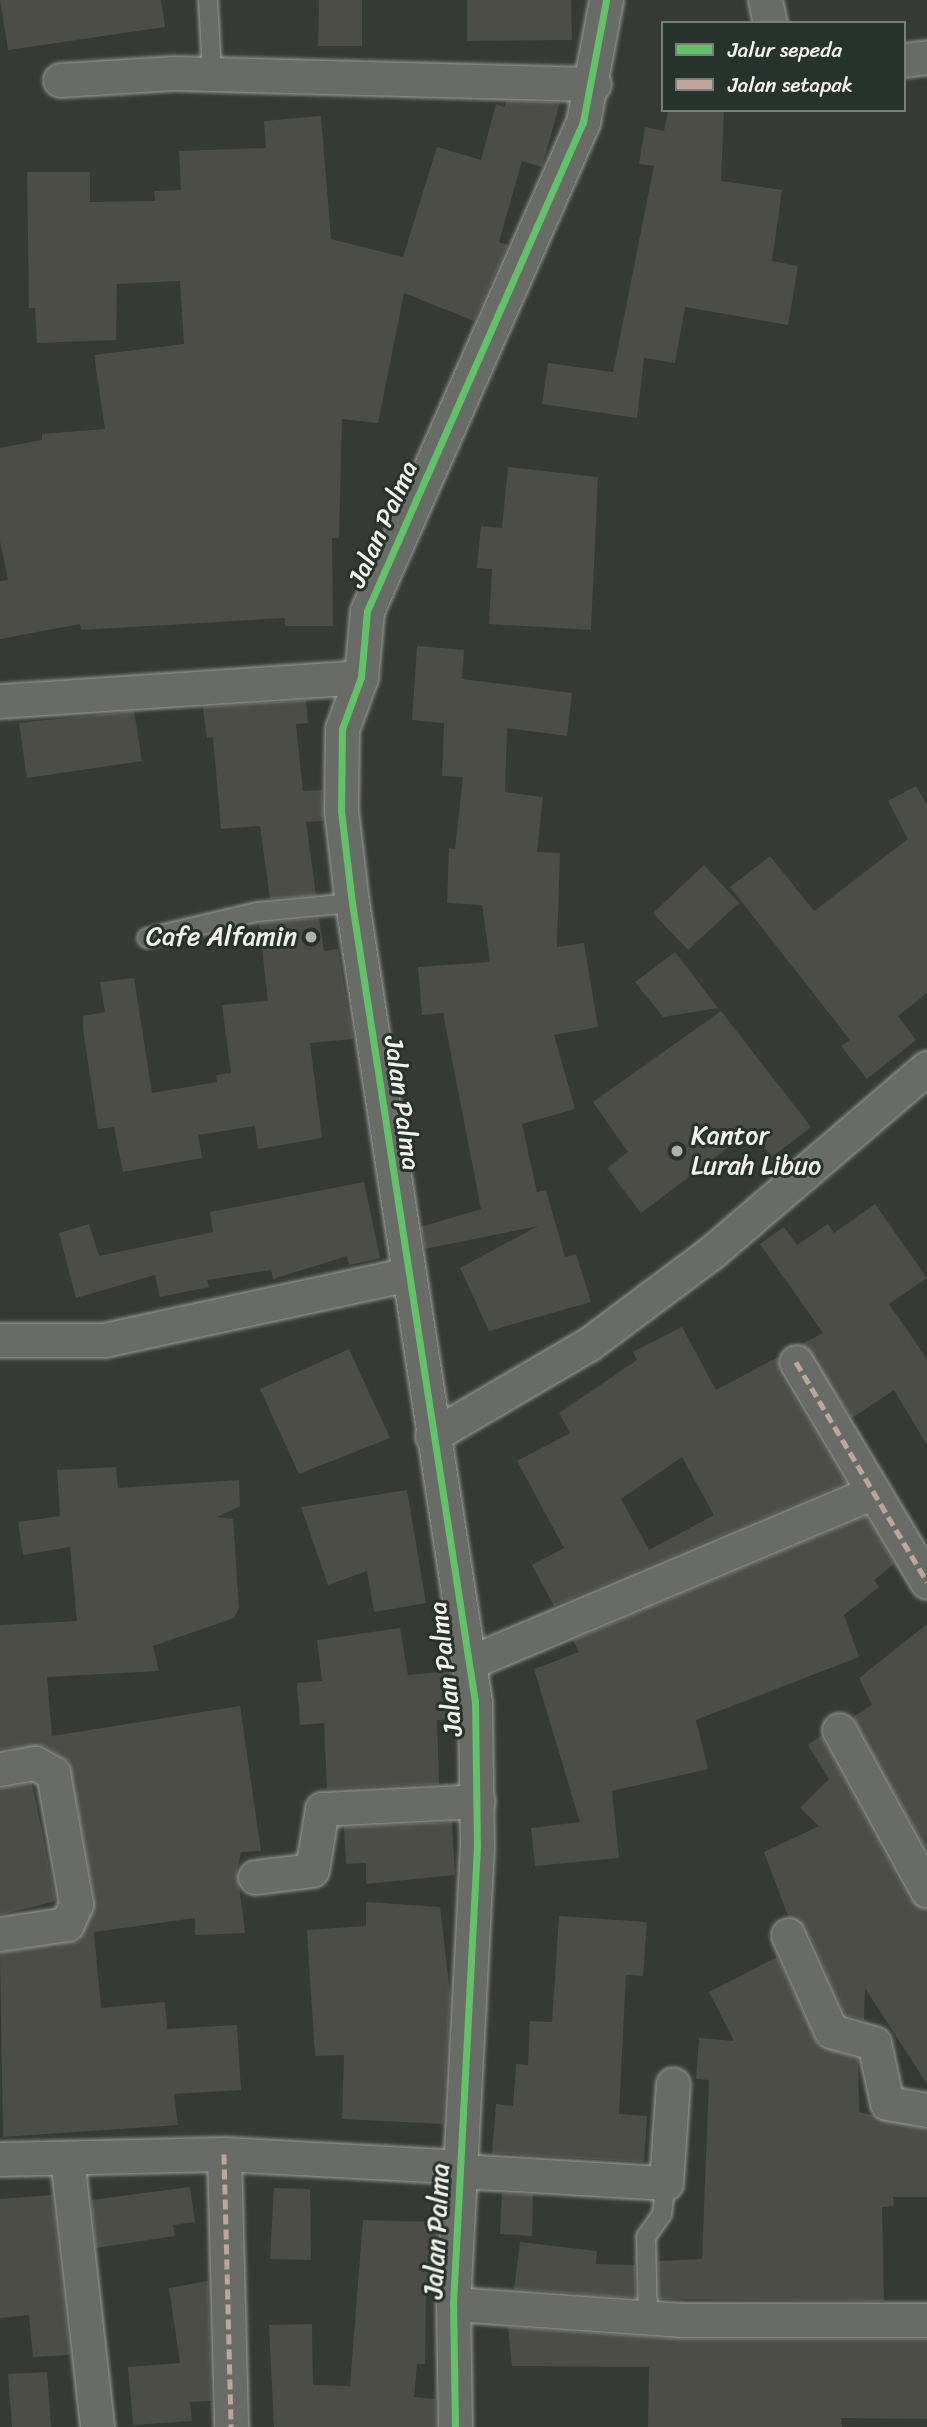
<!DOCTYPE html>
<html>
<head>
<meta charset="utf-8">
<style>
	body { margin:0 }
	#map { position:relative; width:927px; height:2427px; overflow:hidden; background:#353a35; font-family:Sriracha,sans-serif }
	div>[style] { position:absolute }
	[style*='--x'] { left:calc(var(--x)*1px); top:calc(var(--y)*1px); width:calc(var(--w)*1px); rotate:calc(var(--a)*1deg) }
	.building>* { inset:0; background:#4c4d47 }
	.roads { filter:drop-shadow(0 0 2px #9c9e9a) drop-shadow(0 0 2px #9c9e9a) }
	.service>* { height:18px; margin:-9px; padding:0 9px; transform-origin:9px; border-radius:9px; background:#686b66 }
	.minor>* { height:33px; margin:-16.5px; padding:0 16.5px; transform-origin:16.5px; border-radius:16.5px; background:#686b66 }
	.quiet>* { height:5px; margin-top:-2.5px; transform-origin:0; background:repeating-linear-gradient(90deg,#c0a59a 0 10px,transparent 0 15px) }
	.cycleway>* { height:7px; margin:-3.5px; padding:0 3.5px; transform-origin:3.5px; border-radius:3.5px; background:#61c268 }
	.dots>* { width:19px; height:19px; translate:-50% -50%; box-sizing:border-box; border:4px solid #26332d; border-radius:50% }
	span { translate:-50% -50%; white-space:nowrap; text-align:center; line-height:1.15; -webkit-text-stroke:6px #26332d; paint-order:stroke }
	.street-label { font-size:26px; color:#f4f1e8 }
	.poi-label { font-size:26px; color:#f4f1e8 }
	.right { translate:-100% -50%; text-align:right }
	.left { translate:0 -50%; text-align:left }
	.legend { position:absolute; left:661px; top:21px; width:245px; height:91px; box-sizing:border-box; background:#26332d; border:2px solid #787f78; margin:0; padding:9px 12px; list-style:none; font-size:21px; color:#f4f1e8 }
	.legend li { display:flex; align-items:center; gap:14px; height:35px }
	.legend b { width:35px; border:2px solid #787f78 }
</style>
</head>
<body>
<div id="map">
	<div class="building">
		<div style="clip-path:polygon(0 0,161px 0,165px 27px,8px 50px)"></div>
		<div style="clip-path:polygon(319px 0,362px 0,362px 46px,318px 46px)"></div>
		<div style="clip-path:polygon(467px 0,571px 0,572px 40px,467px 41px)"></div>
		<div style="clip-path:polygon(506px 101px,560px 102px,542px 167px,522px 161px,499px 242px,508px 245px,474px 321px,404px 293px,378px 423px,342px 419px,339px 538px,332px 538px,333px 626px,285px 626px,285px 618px,81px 630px,80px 624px,0 639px,0 581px,8px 580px,0 541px,0 448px,42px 440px,42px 434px,105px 429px,94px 355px,184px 344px,180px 281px,117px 284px,116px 340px,37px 343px,35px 308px,29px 308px,27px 172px,90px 172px,90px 202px,155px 201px,154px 191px,181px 190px,179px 151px,266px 148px,264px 121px,321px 116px,331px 239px,403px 257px,437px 147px,481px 160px,496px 104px,505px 107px)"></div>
		<div style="clip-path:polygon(668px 110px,724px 110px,721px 181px,782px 190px,772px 261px,798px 266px,788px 325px,685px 307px,675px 363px,644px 358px,637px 418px,542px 404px,548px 363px,613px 372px,654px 166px,639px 164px,645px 127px,664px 131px)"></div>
		<div style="clip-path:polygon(508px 467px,598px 477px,591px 630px,489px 624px,492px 569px,477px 568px,481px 526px,502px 528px)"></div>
		<div style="clip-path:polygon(417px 646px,464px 650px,462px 679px,572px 693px,567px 736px,507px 728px,505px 792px,543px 797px,537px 852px,560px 853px,557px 947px,584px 943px,598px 1027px,554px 1035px,575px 1109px,522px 1124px,537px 1192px,546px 1190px,565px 1257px,576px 1254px,591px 1302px,489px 1331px,460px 1268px,538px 1226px,425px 1249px,421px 1227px,481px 1209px,443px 1013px,422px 1015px,418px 967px,490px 962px,482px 905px,447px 903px,449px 848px,455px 849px,463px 777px,442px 776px,444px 723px,412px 720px)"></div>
		<div style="clip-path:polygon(306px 700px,308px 723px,296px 724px,303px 791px,322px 790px,323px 821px,306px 822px,316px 895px,270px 899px,260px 826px,221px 829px,213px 737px,207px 738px,203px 707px)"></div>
		<div style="clip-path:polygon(134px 711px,142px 761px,27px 778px,19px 723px)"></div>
		<div style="clip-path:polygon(916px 786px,927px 805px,927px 993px,898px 1016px,916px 1040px,867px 1079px,841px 1046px,850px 1040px,730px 887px,770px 856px,814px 911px,908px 839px,888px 801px)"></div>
		<div style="clip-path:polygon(704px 865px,739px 903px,688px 950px,653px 913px)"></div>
		<div style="clip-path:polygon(319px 918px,324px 951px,338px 949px,353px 1039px,310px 1043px,322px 1138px,258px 1149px,255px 1126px,198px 1135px,202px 1158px,123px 1172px,114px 1127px,98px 1129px,83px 1029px,83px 1016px,105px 1012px,100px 982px,134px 978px,152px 1093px,217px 1082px,216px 1075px,231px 1073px,222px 1005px,268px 1001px,259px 923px)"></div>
		<div style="clip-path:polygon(675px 952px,718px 1008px,663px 1017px,635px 982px)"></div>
		<div style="clip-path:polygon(721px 1011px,811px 1127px,772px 1157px,751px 1130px,641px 1213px,607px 1168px,628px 1152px,593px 1102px)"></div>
		<div style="clip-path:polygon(364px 1182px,380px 1258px,349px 1265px,347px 1256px,273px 1279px,271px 1270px,207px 1280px,209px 1287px,160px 1297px,155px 1275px,76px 1298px,59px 1233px,89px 1224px,99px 1256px,213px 1232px,210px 1212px)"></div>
		<div style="clip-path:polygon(875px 1204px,927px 1278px,889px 1304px,927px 1359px,927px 1445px,894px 1390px,852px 1418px,802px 1344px,823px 1333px,760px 1244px,784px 1227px,797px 1245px,828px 1224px,834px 1233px)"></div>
		<div style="clip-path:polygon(evenodd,682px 1327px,716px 1390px,778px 1357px,779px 1372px,846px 1483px,554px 1606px,532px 1565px,564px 1548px,517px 1461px,570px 1433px,559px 1413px,637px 1360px,633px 1352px,682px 1327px,682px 1457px,714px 1515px,649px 1550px,621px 1499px,682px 1457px)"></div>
		<div style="clip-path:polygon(349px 1349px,390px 1438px,299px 1474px,260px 1389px)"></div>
		<div style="clip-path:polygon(116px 1467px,118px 1488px,239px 1480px,240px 1506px,217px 1517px,233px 1519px,239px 1608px,234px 1618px,153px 1646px,159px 1671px,47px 1677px,52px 1736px,240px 1706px,261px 1851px,241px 1852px,237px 1870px,245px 1933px,195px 1935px,195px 1918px,94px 1932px,101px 2008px,165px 2002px,167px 2029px,237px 2025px,241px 2090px,174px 2094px,178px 2125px,3px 2137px,0 1953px,78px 1940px,95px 1901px,69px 1762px,44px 1746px,0 1749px,0 1625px,77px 1621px,70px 1547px,23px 1555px,18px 1522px,60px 1516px,57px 1470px)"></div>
		<div style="clip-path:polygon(407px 1490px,426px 1603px,374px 1612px,367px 1571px,328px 1585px,301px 1507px)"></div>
		<div style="clip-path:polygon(866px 1516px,894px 1564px,874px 1580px,879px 1587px,844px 1615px,859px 1657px,696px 1720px,708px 1769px,612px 1791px,619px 1858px,535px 1866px,531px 1828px,580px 1822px,534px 1669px,579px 1652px,573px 1640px)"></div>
		<div style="clip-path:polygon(927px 1624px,927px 1851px,853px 1717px,872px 1705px,859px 1678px)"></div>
		<div style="clip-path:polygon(400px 1628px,408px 1675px,451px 1671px,456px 1718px,437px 1720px,439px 1784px,327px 1789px,324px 1723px,300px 1725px,297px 1683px,322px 1681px,317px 1640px)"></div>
		<div style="clip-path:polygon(821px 1736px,910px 1900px,927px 1910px,927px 2084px,865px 1988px,864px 2020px,845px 2015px,806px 1927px,788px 1916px,764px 1852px,819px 1826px,800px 1808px,829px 1779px,808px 1745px)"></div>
		<div style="clip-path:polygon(32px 1783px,56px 1901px,0 1915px,0 1788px)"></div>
		<div style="clip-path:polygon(452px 1822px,455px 1875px,366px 1884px,366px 1863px,346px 1864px,344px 1827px)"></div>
		<div style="clip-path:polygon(366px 1902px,440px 1907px,450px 1994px,443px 2124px,342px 2119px,344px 2055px,315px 2056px,307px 1930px,366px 1926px)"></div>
		<div style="clip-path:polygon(559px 1916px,647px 1922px,643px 1976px,626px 1975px,619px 2114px,647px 2116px,644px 2162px,492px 2153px,496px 2104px,513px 2106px,516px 2064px,528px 2065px,530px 2021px,552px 2022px)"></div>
		<div style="clip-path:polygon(777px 1957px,818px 2045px,858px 2058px,859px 2112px,927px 2129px,927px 2197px,893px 2197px,894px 2206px,882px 2207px,884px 2301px,659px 2299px,658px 2261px,702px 2259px,709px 2080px,696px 2079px,699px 2038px,734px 2041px,709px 1992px)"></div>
		<div style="clip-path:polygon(190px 2187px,195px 2222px,173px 2225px,175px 2236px,96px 2248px,91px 2200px)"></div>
		<div style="clip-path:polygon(274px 2188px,310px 2189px,311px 2260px,270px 2259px)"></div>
		<div style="clip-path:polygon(502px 2193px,533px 2194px,532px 2236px,500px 2234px)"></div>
		<div style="clip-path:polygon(52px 2195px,70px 2355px,33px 2357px,29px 2315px,0 2318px,0 2199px)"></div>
		<div style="clip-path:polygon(363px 2220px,438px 2222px,435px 2288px,426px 2289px,425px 2364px,417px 2364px,414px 2397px,435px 2399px,436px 2427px,274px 2427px,269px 2325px,312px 2324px,313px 2385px,350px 2386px)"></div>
		<div style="clip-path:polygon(520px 2242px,597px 2251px,596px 2264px,635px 2265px,636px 2298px,514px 2289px)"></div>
		<div style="clip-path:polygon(208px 2281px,211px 2401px,190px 2402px,192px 2421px,133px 2425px,128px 2367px,180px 2363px,169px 2288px)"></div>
		<div style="clip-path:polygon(508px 2327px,681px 2339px,927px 2339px,927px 2419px,841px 2418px,842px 2427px,648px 2427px,649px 2367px,512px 2366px)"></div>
		<div style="clip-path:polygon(47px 2372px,51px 2427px,12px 2427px,8px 2374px)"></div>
	</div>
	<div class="roads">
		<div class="service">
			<div style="--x:208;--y:0;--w:73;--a:86.9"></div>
			<div style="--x:147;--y:938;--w:113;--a:-13.3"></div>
			<div style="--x:257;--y:912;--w:95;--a:-5.4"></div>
			<div style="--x:648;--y:2318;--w:81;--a:-91.4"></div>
			<div style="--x:646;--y:2237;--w:28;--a:-55"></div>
			<div style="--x:662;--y:2214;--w:31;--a:-83"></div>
		</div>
		<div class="minor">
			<div style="--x:765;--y:0;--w:24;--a:78"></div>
			<div style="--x:904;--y:60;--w:23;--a:-7"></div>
			<div style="--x:60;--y:80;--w:114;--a:-3.5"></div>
			<div style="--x:174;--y:73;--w:420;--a:1.5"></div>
			<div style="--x:0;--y:701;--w:362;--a:-3.8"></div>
			<div style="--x:0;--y:1340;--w:104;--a:0"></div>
			<div style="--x:104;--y:1340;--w:308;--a:-12.2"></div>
			<div style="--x:796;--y:1362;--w:256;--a:59.2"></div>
			<div style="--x:432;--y:1436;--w:182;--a:-30.4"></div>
			<div style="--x:589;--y:1344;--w:154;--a:-36.8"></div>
			<div style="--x:712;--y:1252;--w:283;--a:-40.6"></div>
			<div style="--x:471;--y:1662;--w:432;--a:-22.9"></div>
			<div style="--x:839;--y:1730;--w:183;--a:61.3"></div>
			<div style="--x:0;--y:1769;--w:36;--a:-10"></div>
			<div style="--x:35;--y:1763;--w:21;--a:29"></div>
			<div style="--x:53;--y:1773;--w:133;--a:80"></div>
			<div style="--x:76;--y:1904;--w:22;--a:114"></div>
			<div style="--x:67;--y:1924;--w:68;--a:171.5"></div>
			<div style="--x:255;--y:1877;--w:57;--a:-7"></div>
			<div style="--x:312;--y:1870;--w:62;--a:-80.7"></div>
			<div style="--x:322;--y:1809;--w:156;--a:-2.9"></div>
			<div style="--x:788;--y:1935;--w:105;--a:65.9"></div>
			<div style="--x:831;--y:2031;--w:45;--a:15.6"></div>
			<div style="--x:874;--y:2043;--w:61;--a:77.8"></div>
			<div style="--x:887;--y:2103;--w:41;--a:9.9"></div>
			<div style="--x:224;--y:2154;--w:273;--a:88.5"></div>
			<div style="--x:67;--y:2158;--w:271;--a:83.6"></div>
			<div style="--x:0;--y:2159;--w:224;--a:-1.3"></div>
			<div style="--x:224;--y:2154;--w:238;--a:3.1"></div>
			<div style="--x:462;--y:2171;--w:204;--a:3.4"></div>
			<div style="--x:666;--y:2183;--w:99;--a:-86"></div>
			<div style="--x:453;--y:2304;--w:230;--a:4"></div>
			<div style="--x:682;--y:2320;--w:245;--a:0"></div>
			<div style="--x:455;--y:2427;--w:123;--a:-90.9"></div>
			<div style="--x:453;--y:2304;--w:459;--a:-87"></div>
			<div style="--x:477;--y:1846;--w:144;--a:-90.8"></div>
			<div style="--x:475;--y:1702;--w:808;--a:-98.75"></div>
			<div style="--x:352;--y:903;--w:93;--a:-96.8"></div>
			<div style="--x:341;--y:811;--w:82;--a:-89.3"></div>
			<div style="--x:342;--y:729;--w:55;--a:-69.9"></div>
			<div style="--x:361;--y:677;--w:66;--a:-84.8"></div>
			<div style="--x:367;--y:611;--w:535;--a:-66.17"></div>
			<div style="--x:583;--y:122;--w:124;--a:-79.3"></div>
		</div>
	</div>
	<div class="quiet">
		<div style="--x:796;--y:1362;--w:256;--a:59.2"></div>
		<div style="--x:224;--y:2154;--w:273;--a:88.5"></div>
	</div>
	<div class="cycleway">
		<div style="--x:455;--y:2427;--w:123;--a:-90.9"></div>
		<div style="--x:453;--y:2304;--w:459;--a:-87"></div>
		<div style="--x:477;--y:1846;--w:144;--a:-90.8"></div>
		<div style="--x:475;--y:1702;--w:808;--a:-98.75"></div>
		<div style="--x:352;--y:903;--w:93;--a:-96.8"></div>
		<div style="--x:341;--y:811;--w:82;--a:-89.3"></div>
		<div style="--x:342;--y:729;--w:55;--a:-69.9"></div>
		<div style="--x:361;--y:677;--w:66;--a:-84.8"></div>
		<div style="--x:367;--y:611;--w:535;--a:-66.17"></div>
		<div style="--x:583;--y:122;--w:124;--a:-79.3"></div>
	</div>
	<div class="dots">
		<div style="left:311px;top:937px;background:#b1b1a9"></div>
		<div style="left:677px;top:1151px;background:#b1b1a9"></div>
	</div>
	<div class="street-label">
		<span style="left:383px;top:524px;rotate:-66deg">Jalan Palma</span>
		<span style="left:402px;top:1103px;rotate:82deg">Jalan Palma</span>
		<span style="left:446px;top:1669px;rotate:-97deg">Jalan Palma</span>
		<span style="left:437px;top:2231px;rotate:-87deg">Jalan Palma</span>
	</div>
	<div class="poi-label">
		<span class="right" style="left:297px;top:937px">Cafe Alfamin</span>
		<span class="left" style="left:691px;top:1151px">Kantor<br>Lurah Libuo</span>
	</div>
	<ul class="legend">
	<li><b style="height:9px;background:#61c268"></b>Jalur sepeda</li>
	<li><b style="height:9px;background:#c0a59a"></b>Jalan setapak</li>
	</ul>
</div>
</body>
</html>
